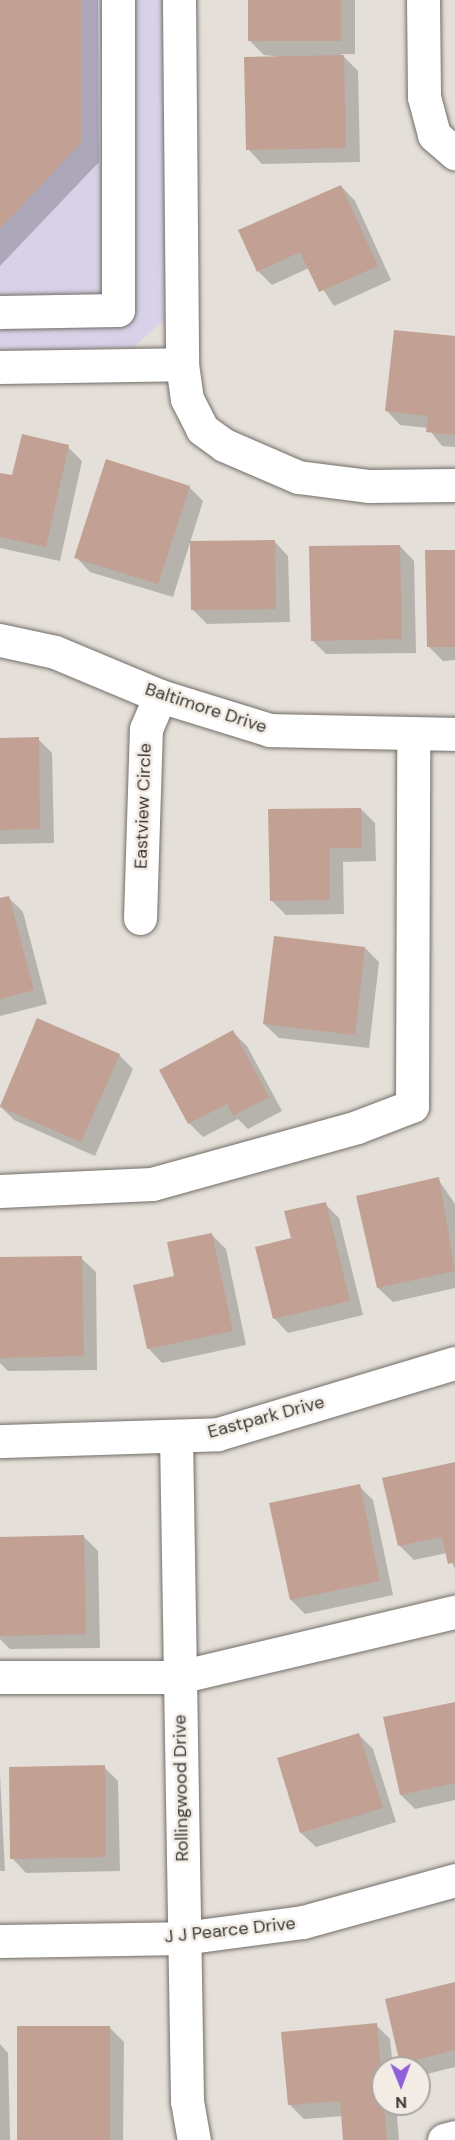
<!DOCTYPE html>
<html>
<head>
<meta charset="utf-8">
<style>
	body { margin:0 }
	#map { position:relative; width:455px; height:2140px; overflow:hidden; background:#e4dfd8; font-family:"DM Sans",sans-serif }
	div>[style] { position:absolute }
	[style*='--x'] { left:calc(var(--x)*1px); top:calc(var(--y)*1px); width:calc(var(--w)*1px); rotate:calc(var(--a)*1deg) }
	.commercial>* { inset:0; background:#d8d2e8 }
	.shadow>* { inset:0; background:#0003 }
	.building>* { inset:0; background:#c2a194 }
	.roads { filter:drop-shadow(0 0 2px #736e68) drop-shadow(0 0 2px #736e68) }
	.minor>* { height:33px; margin:-16.5px; padding:0 16.5px; transform-origin:16.5px; border-radius:16.5px; background:#fff }
	span { translate:-50% -50%; white-space:nowrap; text-align:center; line-height:1.15; -webkit-text-stroke:5px #f2ece5; paint-order:stroke }
	.street-label { font-size:18px; color:#3c3a38 }
	.north { position:absolute; left:371px; top:2056px; width:60px; height:60px; box-sizing:border-box; background:#f2ece5; border:2px solid #a9a5a0; border-radius:50%; rotate:179deg; font-size:16px; font-weight:700; line-height:24px; text-align:center; color:#3c3a38 }
	.north::after { content:''; display:block; margin:auto; width:21px; height:27px; background:#8e5fd8; clip-path:polygon(50% 0,100% 100%,50% 72%,0 100%) }
</style>
</head>
<body>
<div id="map">
	<div class="commercial">
		<div style="clip-path:polygon(0 0,166px 0,167px 317px,133px 348px,0 350px)"></div>
	</div>
	<div class="shadow">
		<div style="clip-path:polygon(0 0,98px 0,99px 162px,0 266px)"></div>
		<div style="clip-path:polygon(250px 0,355px 0,355px 54px,341px 54px,358px 71px,360px 162px,262px 164px,248px 149px,291px 58px,264px 55px,250px 41px)"></div>
		<div style="clip-path:polygon(341px 186px,355px 201px,391px 280px,334px 306px,309px 268px,272px 285px,258px 271px)"></div>
		<div style="clip-path:polygon(455px 338px,455px 447px,442px 446px,428px 428px,400px 425px,386px 410px)"></div>
		<div style="clip-path:polygon(68px 447px,82px 461px,60px 561px,0 548px,0 474px,13px 477px)"></div>
		<div style="clip-path:polygon(189px 487px,203px 501px,173px 597px,90px 572px,76px 557px)"></div>
		<div style="clip-path:polygon(274px 541px,288px 556px,290px 622px,207px 624px,192px 609px)"></div>
		<div style="clip-path:polygon(400px 546px,414px 561px,416px 653px,326px 654px,312px 640px)"></div>
		<div style="clip-path:polygon(455px 551px,455px 660px,443px 661px,428px 646px)"></div>
		<div style="clip-path:polygon(0 739px,38px 739px,52px 753px,54px 843px,0 844px)"></div>
		<div style="clip-path:polygon(361px 809px,375px 823px,376px 861px,343px 862px,344px 914px,286px 915px,271px 900px)"></div>
		<div style="clip-path:polygon(9px 898px,23px 912px,47px 1004px,0 1016px,0 900px)"></div>
		<div style="clip-path:polygon(365px 948px,379px 962px,369px 1048px,279px 1038px,264px 1024px)"></div>
		<div style="clip-path:polygon(37px 1020px,119px 1055px,133px 1069px,95px 1156px,14px 1120px,0 1106px)"></div>
		<div style="clip-path:polygon(233px 1032px,247px 1046px,282px 1111px,248px 1129px,238px 1119px,203px 1137px,189px 1123px)"></div>
		<div style="clip-path:polygon(438px 1179px,455px 1204px,455px 1288px,393px 1302px,378px 1288px)"></div>
		<div style="clip-path:polygon(325px 1204px,339px 1218px,363px 1315px,288px 1333px,274px 1318px,292px 1239px)"></div>
		<div style="clip-path:polygon(212px 1235px,226px 1249px,246px 1345px,162px 1363px,148px 1348px)"></div>
		<div style="clip-path:polygon(81px 1258px,96px 1272px,97px 1370px,8px 1371px,0 1363px,0 1259px)"></div>
		<div style="clip-path:polygon(455px 1463px,455px 1569px,447px 1553px,414px 1560px,400px 1546px,384px 1479px)"></div>
		<div style="clip-path:polygon(359px 1486px,373px 1500px,393px 1595px,305px 1614px,291px 1600px)"></div>
		<div style="clip-path:polygon(84px 1537px,98px 1551px,100px 1648px,10px 1649px,0 1639px,0 1538px)"></div>
		<div style="clip-path:polygon(455px 1703px,455px 1800px,415px 1809px,401px 1795px)"></div>
		<div style="clip-path:polygon(359px 1735px,373px 1749px,396px 1822px,316px 1847px,301px 1833px)"></div>
		<div style="clip-path:polygon(104px 1767px,118px 1781px,120px 1871px,26px 1873px,12px 1858px)"></div>
		<div style="clip-path:polygon(0 1775px,5px 1871px,0 1871px)"></div>
		<div style="clip-path:polygon(455px 1984px,455px 2067px,419px 2076px,419px 2068px,402px 2063px)"></div>
		<div style="clip-path:polygon(376px 2025px,390px 2039px,393px 2068px,383px 2068px,383px 2104px,396px 2104px,399px 2140px,345px 2140px,343px 2116px,304px 2119px,290px 2105px)"></div>
		<div style="clip-path:polygon(110px 2028px,124px 2042px,123px 2140px,18px 2140px)"></div>
		<div style="clip-path:polygon(0 2044px,8px 2053px,10px 2140px,0 2140px)"></div>
	</div>
	<div class="building">
		<div style="clip-path:polygon(0 0,81px 0,81px 143px,0 229px)"></div>
		<div style="clip-path:polygon(248px 0,341px 0,341px 41px,248px 41px)"></div>
		<div style="clip-path:polygon(344px 55px,346px 148px,246px 150px,244px 57px)"></div>
		<div style="clip-path:polygon(341px 185px,378px 266px,319px 292px,300px 252px,257px 272px,238px 230px)"></div>
		<div style="clip-path:polygon(394px 330px,455px 336px,455px 435px,426px 432px,428px 416px,385px 411px)"></div>
		<div style="clip-path:polygon(22px 434px,69px 445px,46px 547px,0 537px,0 473px,12px 475px)"></div>
		<div style="clip-path:polygon(106px 459px,190px 486px,158px 584px,74px 558px)"></div>
		<div style="clip-path:polygon(275px 540px,276px 609px,191px 610px,190px 541px)"></div>
		<div style="clip-path:polygon(400px 545px,402px 639px,311px 641px,309px 546px)"></div>
		<div style="clip-path:polygon(425px 550px,455px 550px,455px 647px,427px 647px)"></div>
		<div style="clip-path:polygon(39px 737px,40px 829px,0 830px,0 738px)"></div>
		<div style="clip-path:polygon(361px 808px,362px 848px,329px 848px,330px 900px,270px 901px,268px 809px)"></div>
		<div style="clip-path:polygon(9px 896px,34px 990px,0 999px,0 898px)"></div>
		<div style="clip-path:polygon(274px 936px,365px 947px,355px 1035px,263px 1024px)"></div>
		<div style="clip-path:polygon(37px 1018px,120px 1054px,81px 1142px,0 1107px)"></div>
		<div style="clip-path:polygon(233px 1030px,269px 1097px,233px 1116px,227px 1104px,188px 1124px,159px 1070px)"></div>
		<div style="clip-path:polygon(439px 1177px,455px 1271px,377px 1288px,356px 1196px)"></div>
		<div style="clip-path:polygon(326px 1202px,350px 1301px,273px 1319px,255px 1247px,291px 1238px,284px 1211px)"></div>
		<div style="clip-path:polygon(212px 1233px,233px 1331px,147px 1349px,133px 1285px,174px 1276px,167px 1242px)"></div>
		<div style="clip-path:polygon(82px 1256px,84px 1356px,0 1358px,0 1257px)"></div>
		<div style="clip-path:polygon(455px 1462px,455px 1562px,448px 1564px,442px 1537px,398px 1546px,382px 1478px)"></div>
		<div style="clip-path:polygon(360px 1484px,380px 1581px,290px 1600px,269px 1503px)"></div>
		<div style="clip-path:polygon(84px 1535px,86px 1634px,0 1636px,0 1537px)"></div>
		<div style="clip-path:polygon(455px 1702px,455px 1783px,400px 1795px,383px 1717px)"></div>
		<div style="clip-path:polygon(359px 1733px,383px 1808px,300px 1833px,277px 1758px)"></div>
		<div style="clip-path:polygon(105px 1765px,106px 1857px,10px 1859px,9px 1767px)"></div>
		<div style="clip-path:polygon(455px 1982px,455px 2050px,400px 2064px,385px 1999px)"></div>
		<div style="clip-path:polygon(377px 2023px,387px 2140px,343px 2140px,340px 2101px,288px 2105px,281px 2032px)"></div>
		<div style="clip-path:polygon(17px 2026px,110px 2026px,110px 2140px,17px 2140px)"></div>
	</div>
	<div class="roads">
		<div class="minor">
			<div style="--x:179;--y:0;--w:364;--a:89.5"></div>
			<div style="--x:182;--y:364;--w:35;--a:82"></div>
			<div style="--x:187;--y:399;--w:34;--a:63"></div>
			<div style="--x:202;--y:429;--w:27;--a:36"></div>
			<div style="--x:224;--y:445;--w:81;--a:23.4"></div>
			<div style="--x:298;--y:477;--w:72;--a:7.2"></div>
			<div style="--x:369;--y:486;--w:86;--a:-0.7"></div>
			<div style="--x:423;--y:0;--w:97;--a:89.4"></div>
			<div style="--x:424;--y:97;--w:39;--a:75"></div>
			<div style="--x:434;--y:135;--w:28;--a:41"></div>
			<div style="--x:0;--y:312;--w:118;--a:-1"></div>
			<div style="--x:118;--y:310;--w:310;--a:-90"></div>
			<div style="--x:0;--y:367;--w:182;--a:-0.9"></div>
			<div style="--x:0;--y:640;--w:56;--a:12.3"></div>
			<div style="--x:55;--y:652;--w:114;--a:22.7"></div>
			<div style="--x:160;--y:696;--w:115;--a:17.2"></div>
			<div style="--x:270;--y:730;--w:185;--a:1.2"></div>
			<div style="--x:140;--y:918;--w:189;--a:-88.2"></div>
			<div style="--x:146;--y:729;--w:36;--a:-67"></div>
			<div style="--x:0;--y:1191;--w:152;--a:-2.6"></div>
			<div style="--x:152;--y:1184;--w:213;--a:-15.5"></div>
			<div style="--x:357;--y:1127;--w:59;--a:-20.9"></div>
			<div style="--x:412;--y:1106;--w:372;--a:-89.8"></div>
			<div style="--x:176;--y:1436;--w:665;--a:89.05"></div>
			<div style="--x:187;--y:2101;--w:40;--a:80"></div>
			<div style="--x:0;--y:1441;--w:218;--a:-1.8"></div>
			<div style="--x:218;--y:1434;--w:247;--a:-16.7"></div>
			<div style="--x:0;--y:1677;--w:179;--a:0"></div>
			<div style="--x:179;--y:1677;--w:284;--a:-13.3"></div>
			<div style="--x:0;--y:1941;--w:183;--a:-0.9"></div>
			<div style="--x:183;--y:1938;--w:121;--a:-7.6"></div>
			<div style="--x:303;--y:1922;--w:158;--a:-15.4"></div>
			<div style="--x:444;--y:2140;--w:11;--a:-15"></div>
		</div>
	</div>
	<div class="street-label">
		<span style="left:206px;top:708px;rotate:18deg">Baltimore Drive</span>
		<span style="left:143px;top:806px;rotate:-88deg">Eastview Circle</span>
		<span style="left:266px;top:1417px;rotate:-15deg">Eastpark Drive</span>
		<span style="left:181px;top:1788px;rotate:-91deg">Rollingwood Drive</span>
		<span style="left:230px;top:1930px;rotate:-6deg">J J Pearce Drive</span>
	</div>
	<div class="north">N</div>
</div>
</body>
</html>
